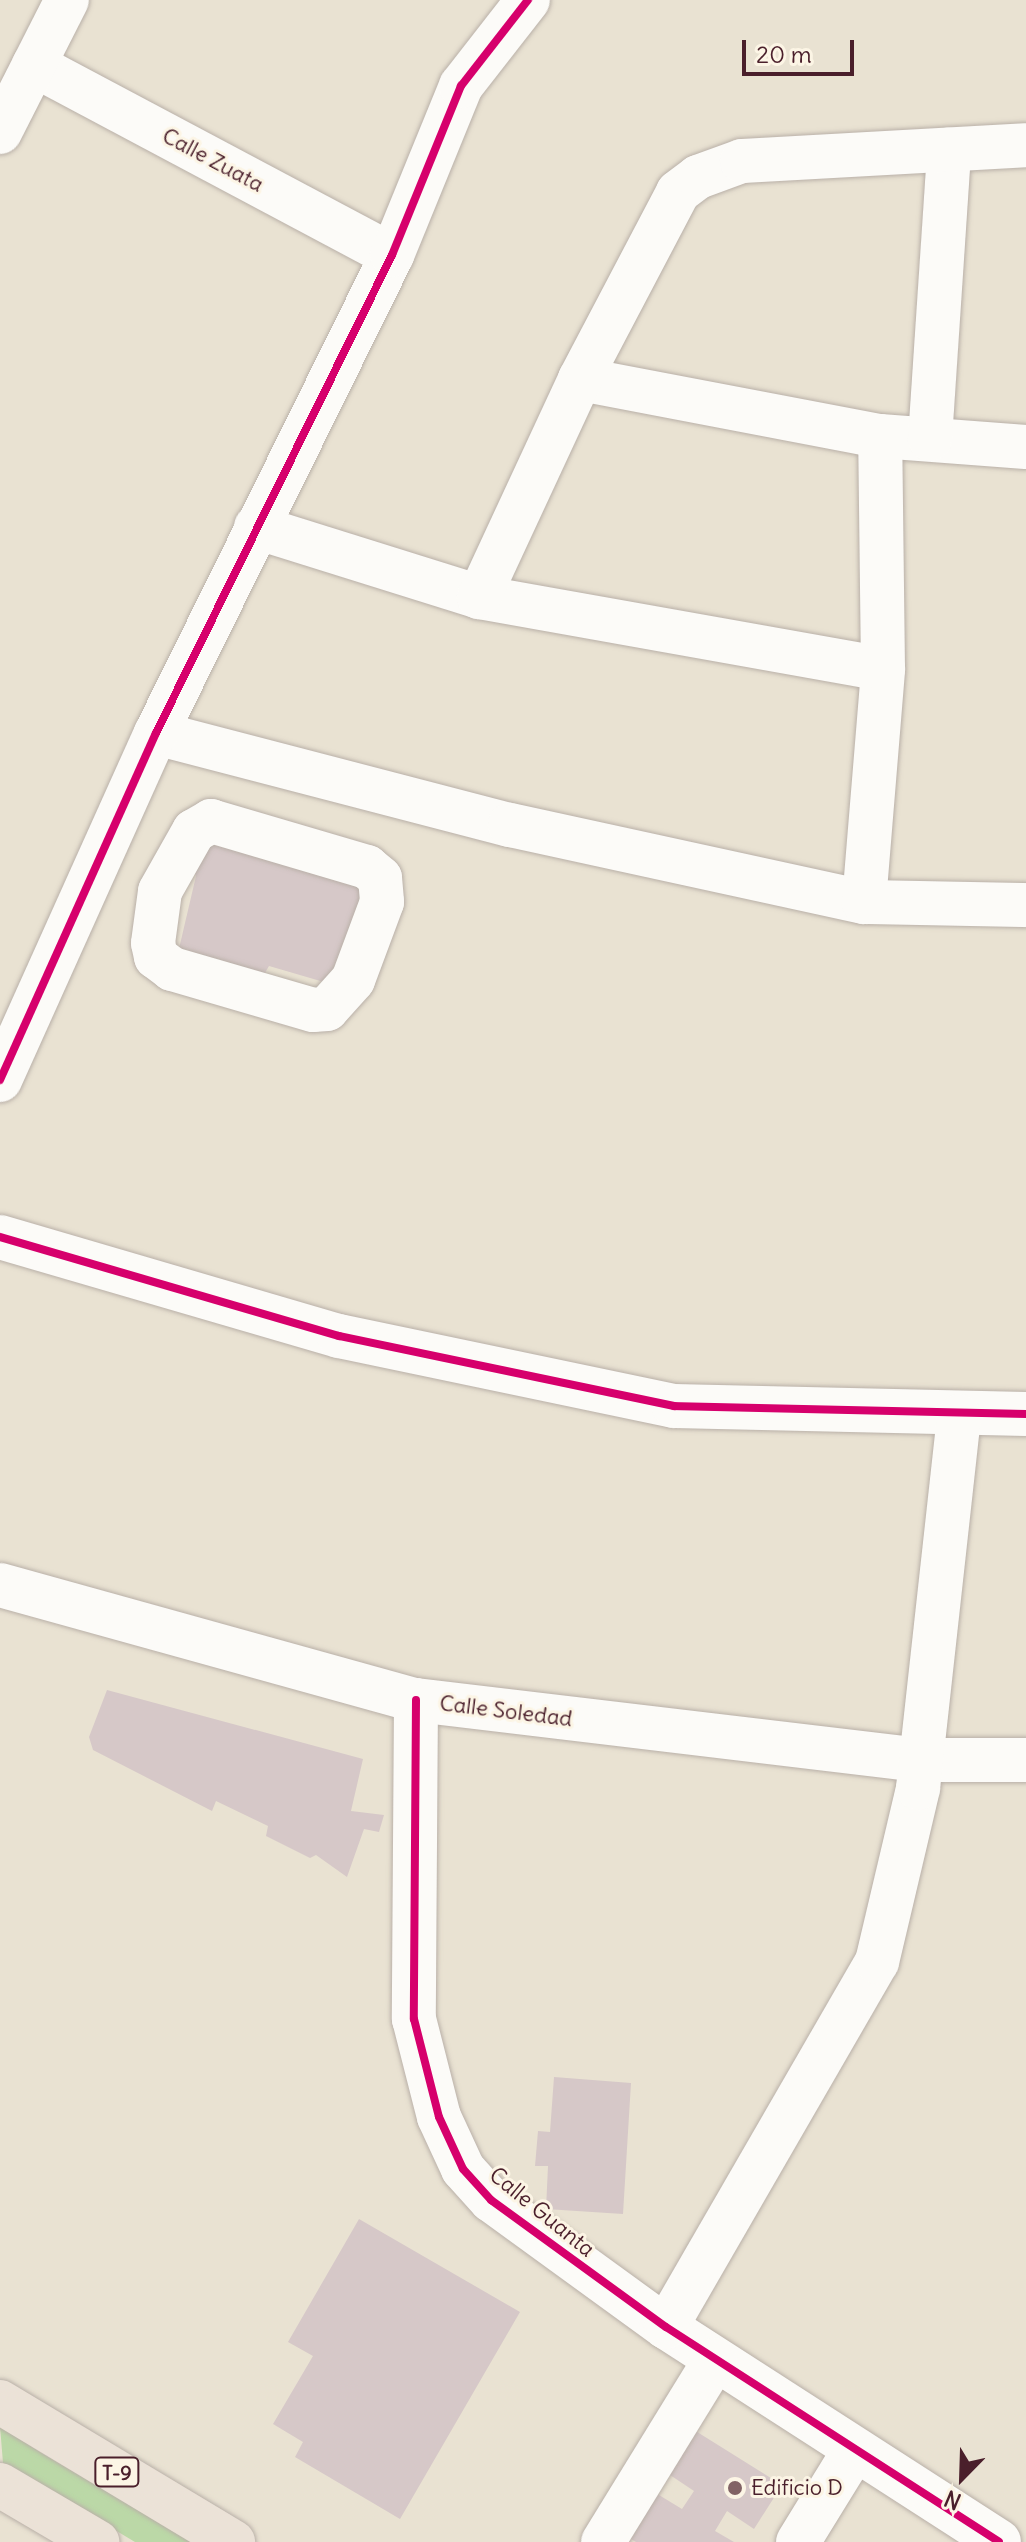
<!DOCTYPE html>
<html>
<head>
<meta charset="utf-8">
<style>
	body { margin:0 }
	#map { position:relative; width:1026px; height:2542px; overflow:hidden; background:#e9e2d2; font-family:Delius,sans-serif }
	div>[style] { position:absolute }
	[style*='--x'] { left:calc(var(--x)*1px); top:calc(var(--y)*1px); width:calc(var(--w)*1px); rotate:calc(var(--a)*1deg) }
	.green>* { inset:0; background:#bbd8a7 }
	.building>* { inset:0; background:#d6c8c8 }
	.roads { filter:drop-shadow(0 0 2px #b9b0a8) drop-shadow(0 0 2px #b9b0a8) }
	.minor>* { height:44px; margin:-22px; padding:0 22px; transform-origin:22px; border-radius:22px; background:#fcfbf8 }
	.major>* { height:44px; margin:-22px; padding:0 22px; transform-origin:22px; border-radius:22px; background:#ebe2d7 }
	.cycleway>* { height:8px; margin:-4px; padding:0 4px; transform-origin:4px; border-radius:4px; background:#d6006c }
	.dots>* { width:22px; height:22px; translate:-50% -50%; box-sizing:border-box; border:4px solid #fcf5e5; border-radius:50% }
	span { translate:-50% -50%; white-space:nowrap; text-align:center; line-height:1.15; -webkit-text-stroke:6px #fcf5e5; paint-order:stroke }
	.shield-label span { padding:2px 6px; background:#fcf5e5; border:2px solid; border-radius:6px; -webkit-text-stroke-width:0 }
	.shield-label { font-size:20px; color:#4a1f2b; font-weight:700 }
	.street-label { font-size:22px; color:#4a1f2b }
	.poi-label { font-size:22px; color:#4a1f2b }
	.left { translate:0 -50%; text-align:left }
	.north { position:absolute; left:922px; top:2438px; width:80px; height:80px; -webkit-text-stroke:6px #fcf5e5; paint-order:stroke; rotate:203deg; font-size:22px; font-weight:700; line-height:32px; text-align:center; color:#4a1f2b }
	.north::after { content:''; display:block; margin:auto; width:28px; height:36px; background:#4a1f2b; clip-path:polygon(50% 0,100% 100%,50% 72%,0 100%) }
	.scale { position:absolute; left:742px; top:40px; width:112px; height:36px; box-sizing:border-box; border:4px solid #4a1f2b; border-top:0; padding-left:10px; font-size:24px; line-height:28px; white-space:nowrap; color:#4a1f2b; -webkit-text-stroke:6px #fcf5e5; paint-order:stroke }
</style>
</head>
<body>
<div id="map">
	<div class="green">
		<div style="clip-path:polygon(0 2426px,43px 2454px,193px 2542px,135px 2542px,3px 2463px)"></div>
	</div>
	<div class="building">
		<div style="clip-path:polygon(203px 840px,367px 886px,334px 985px,269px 966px,262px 978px,178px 953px,196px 876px,188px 860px)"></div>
		<div style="clip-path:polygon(107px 1690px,363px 1759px,351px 1811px,384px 1815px,379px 1832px,364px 1829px,347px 1877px,316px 1855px,310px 1858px,266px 1836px,268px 1826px,216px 1801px,212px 1811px,93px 1750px,89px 1737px)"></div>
		<div style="clip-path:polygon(554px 2077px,631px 2083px,623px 2214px,546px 2209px,548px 2166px,535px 2166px,538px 2131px,550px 2132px)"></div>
		<div style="clip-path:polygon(359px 2219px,520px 2312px,400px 2519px,295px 2457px,303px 2442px,273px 2424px,313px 2356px,288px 2342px)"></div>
		<div style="clip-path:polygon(694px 2430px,782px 2485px,754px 2529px,727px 2511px,715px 2531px,734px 2542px,636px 2542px,626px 2536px,654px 2492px,682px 2509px,694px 2491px,667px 2473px)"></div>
	</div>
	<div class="roads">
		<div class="minor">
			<div style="--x:34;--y:65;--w:405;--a:28"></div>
			<div style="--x:0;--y:132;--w:148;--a:-63.1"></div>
			<div style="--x:580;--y:379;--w:305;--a:10.8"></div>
			<div style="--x:880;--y:436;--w:146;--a:4.3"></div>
			<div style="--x:930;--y:439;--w:290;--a:-86.2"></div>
			<div style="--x:256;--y:527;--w:234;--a:17.4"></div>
			<div style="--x:479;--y:597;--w:410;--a:10.1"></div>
			<div style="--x:479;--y:597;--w:240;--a:-65.1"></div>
			<div style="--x:580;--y:379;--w:211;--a:-62.3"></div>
			<div style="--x:678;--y:192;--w:25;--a:-37"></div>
			<div style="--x:698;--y:177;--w:47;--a:-20"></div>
			<div style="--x:742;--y:161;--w:284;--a:-3.2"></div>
			<div style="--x:156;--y:733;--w:366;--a:14.6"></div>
			<div style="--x:510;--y:825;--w:362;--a:12.3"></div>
			<div style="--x:864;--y:902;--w:162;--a:1.1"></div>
			<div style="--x:211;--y:821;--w:163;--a:16.4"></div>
			<div style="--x:367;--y:867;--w:17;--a:40"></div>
			<div style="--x:380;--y:878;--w:24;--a:85"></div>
			<div style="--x:382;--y:902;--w:83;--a:110.4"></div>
			<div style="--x:353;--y:980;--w:39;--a:132"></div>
			<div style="--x:327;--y:1009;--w:14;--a:176"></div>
			<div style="--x:313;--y:1010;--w:147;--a:-163.8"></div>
			<div style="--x:172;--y:969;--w:20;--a:-143"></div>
			<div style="--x:156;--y:957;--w:14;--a:-102"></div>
			<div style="--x:153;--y:943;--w:52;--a:-82.3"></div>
			<div style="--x:160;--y:891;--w:69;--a:-60.5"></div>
			<div style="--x:194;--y:831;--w:20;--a:-30"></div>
			<div style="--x:864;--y:902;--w:234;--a:-85.3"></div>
			<div style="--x:883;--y:669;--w:233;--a:-90.7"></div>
			<div style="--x:0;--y:1080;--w:380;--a:-65.8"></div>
			<div style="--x:156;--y:733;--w:533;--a:-63.72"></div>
			<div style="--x:392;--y:255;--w:183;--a:-67.8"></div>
			<div style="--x:461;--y:86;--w:109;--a:-52.1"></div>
			<div style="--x:0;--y:1237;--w:353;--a:16.3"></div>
			<div style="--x:339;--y:1336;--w:342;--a:11.8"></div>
			<div style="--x:674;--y:1406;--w:352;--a:1.3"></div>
			<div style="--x:0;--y:1585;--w:432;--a:15.5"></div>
			<div style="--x:416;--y:1700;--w:508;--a:6.79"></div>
			<div style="--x:920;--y:1760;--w:106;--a:0"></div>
			<div style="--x:416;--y:1700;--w:319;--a:90.4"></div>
			<div style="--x:414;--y:2019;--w:101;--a:75.7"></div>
			<div style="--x:439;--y:2117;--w:57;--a:65.2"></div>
			<div style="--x:463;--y:2169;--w:42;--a:47.9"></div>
			<div style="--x:491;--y:2200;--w:216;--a:36"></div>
			<div style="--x:666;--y:2327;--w:396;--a:32.8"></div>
			<div style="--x:666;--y:2327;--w:422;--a:-60"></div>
			<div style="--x:877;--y:1962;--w:179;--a:-76.7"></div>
			<div style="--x:918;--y:1788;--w:374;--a:-83.7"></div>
			<div style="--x:603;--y:2542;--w:214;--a:-58.4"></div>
			<div style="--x:798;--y:2542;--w:107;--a:-58.4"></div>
		</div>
		<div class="major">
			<div style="--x:0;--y:2402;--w:272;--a:31"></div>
			<div style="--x:0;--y:2485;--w:113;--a:30.4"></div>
		</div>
	</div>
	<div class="cycleway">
		<div style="--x:0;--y:1080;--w:380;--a:-65.8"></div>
		<div style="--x:156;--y:733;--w:533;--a:-63.72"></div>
		<div style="--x:392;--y:255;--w:183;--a:-67.8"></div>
		<div style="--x:461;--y:86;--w:109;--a:-52.1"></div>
		<div style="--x:0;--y:1237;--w:353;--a:16.3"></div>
		<div style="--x:339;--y:1336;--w:342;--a:11.8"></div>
		<div style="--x:674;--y:1406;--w:352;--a:1.3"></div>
		<div style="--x:416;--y:1700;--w:319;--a:90.4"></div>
		<div style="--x:414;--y:2019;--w:101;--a:75.7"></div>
		<div style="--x:439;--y:2117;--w:57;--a:65.2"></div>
		<div style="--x:463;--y:2169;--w:42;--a:47.9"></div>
		<div style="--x:491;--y:2200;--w:216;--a:36"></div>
		<div style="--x:666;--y:2327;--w:396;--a:32.8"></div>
	</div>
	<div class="dots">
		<div style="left:735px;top:2488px;background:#826365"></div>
	</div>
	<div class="shield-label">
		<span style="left:117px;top:2472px">T-9</span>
	</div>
	<div class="street-label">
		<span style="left:213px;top:160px;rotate:28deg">Calle Zuata</span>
		<span style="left:506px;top:1711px;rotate:7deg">Calle Soledad</span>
		<span style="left:542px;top:2212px;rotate:39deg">Calle Guanta</span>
	</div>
	<div class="poi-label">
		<span class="left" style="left:751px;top:2488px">Edificio D</span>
	</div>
	<div class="north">N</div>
	<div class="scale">20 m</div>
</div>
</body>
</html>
